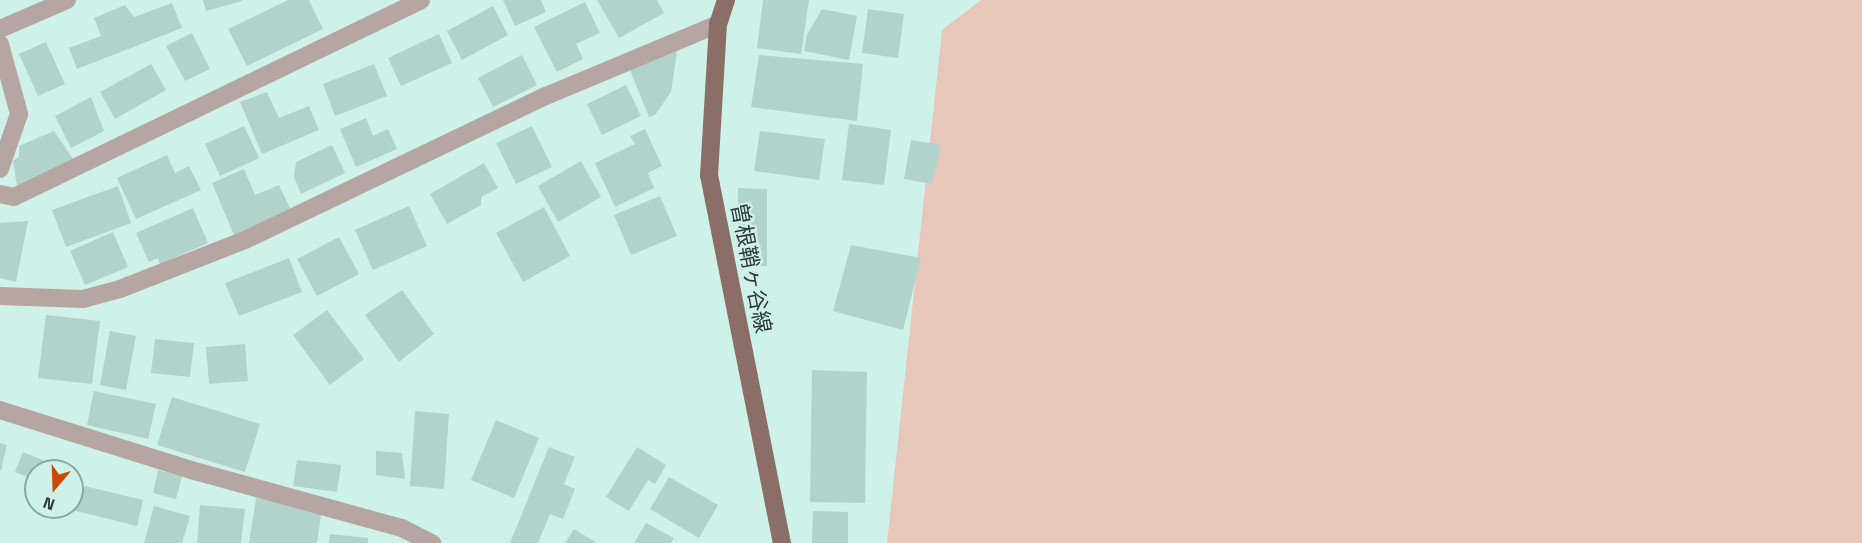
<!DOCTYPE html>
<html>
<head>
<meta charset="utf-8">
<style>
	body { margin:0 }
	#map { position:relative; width:1862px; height:543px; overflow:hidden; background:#cef1e9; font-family:"Titillium Web","Noto Sans JP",sans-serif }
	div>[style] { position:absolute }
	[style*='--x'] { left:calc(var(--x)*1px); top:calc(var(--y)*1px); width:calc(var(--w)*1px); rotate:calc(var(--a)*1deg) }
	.green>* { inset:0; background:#e8c7bb }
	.building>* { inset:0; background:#b1d3cb }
	.street>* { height:18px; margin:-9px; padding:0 9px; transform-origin:9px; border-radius:9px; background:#b6a6a1 }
	.primary>* { height:18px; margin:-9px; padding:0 9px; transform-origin:9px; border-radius:9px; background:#8b6f66 }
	span { translate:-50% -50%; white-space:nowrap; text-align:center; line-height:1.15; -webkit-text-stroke:4.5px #cef1e9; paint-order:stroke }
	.street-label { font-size:22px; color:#2e3b38 }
	.north { position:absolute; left:24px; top:459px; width:60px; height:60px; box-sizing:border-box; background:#cef1e9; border:2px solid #8ea8a2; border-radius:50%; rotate:199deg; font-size:16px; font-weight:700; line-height:24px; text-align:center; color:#2e3b38 }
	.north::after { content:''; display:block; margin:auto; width:21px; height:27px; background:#ce4908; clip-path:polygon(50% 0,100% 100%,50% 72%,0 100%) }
</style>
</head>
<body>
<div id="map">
	<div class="green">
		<div style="clip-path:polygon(981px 0,1862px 0,1862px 543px,887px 543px,942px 30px)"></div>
	</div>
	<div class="building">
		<div style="clip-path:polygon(203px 0,242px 0,242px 1px,206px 11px)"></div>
		<div style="clip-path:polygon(288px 0,309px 0,323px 29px,247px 66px,228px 29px)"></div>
		<div style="clip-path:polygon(503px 0,541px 0,546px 12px,515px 26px)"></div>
		<div style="clip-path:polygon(597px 0,657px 0,664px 13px,619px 38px)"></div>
		<div style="clip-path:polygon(763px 0,809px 0,801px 54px,757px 48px)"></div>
		<div style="clip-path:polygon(585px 2px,600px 33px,576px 44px,583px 59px,557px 72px,534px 27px)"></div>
		<div style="clip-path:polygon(172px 3px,182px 28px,77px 69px,69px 48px,101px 36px,94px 18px,125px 5px,134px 17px)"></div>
		<div style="clip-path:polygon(493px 6px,508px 35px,462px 60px,447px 31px)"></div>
		<div style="clip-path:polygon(822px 9px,857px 16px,849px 60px,804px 51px,807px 35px)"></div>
		<div style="clip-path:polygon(868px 9px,904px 14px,898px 58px,862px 53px)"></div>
		<div style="clip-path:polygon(192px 33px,210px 69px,185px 81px,166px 46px)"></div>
		<div style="clip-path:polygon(439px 34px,452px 63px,401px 86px,388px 58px)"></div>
		<div style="clip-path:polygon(46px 42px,65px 84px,38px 96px,19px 54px)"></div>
		<div style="clip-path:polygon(677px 51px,671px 92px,655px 115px,649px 117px,630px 70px)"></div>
		<div style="clip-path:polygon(522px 55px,537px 85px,493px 107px,478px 78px)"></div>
		<div style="clip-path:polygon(759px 55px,863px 64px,857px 121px,751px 107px)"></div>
		<div style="clip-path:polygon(151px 64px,166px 90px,115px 119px,100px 92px)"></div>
		<div style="clip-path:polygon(374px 64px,387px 96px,335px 116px,323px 84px)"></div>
		<div style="clip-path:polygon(626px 85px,641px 116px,602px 135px,587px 104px)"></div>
		<div style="clip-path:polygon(267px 92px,279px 118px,309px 106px,319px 130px,262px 154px,240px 102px)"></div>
		<div style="clip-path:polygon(91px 97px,104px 131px,71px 148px,55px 116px)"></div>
		<div style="clip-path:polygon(366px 118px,373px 136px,388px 129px,397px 149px,356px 167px,340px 129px)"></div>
		<div style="clip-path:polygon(849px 124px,891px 130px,884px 185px,842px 180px)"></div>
		<div style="clip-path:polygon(244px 126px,259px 158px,220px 176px,205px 144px)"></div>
		<div style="clip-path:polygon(532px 126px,552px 167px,516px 184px,496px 143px)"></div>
		<div style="clip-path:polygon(645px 129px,662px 166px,648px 173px,654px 188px,615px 207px,595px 163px,635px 144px,630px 136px)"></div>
		<div style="clip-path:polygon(54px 131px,74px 160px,17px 186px,13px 161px,19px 157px,19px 146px)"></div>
		<div style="clip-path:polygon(760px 131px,825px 139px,819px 180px,754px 171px)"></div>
		<div style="clip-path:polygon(911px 140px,941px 145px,932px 184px,904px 179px)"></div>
		<div style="clip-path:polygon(332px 145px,345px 173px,301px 194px,294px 177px,296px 162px)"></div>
		<div style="clip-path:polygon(167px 155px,175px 173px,189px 166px,201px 190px,136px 219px,117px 178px)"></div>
		<div style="clip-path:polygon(581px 161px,601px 197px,558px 222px,538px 186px)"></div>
		<div style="clip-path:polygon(484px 163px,498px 188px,481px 197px,481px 205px,447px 224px,430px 194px)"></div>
		<div style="clip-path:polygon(244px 169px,255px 195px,279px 185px,291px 210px,234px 235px,212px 183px)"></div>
		<div style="clip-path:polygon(118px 186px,131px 223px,66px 247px,52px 210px)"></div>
		<div style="clip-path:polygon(738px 188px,767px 189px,767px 266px,738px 266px)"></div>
		<div style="clip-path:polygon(660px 196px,677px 236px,631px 255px,614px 215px)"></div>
		<div style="clip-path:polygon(409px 206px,427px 246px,373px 270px,355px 230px)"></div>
		<div style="clip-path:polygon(544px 207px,570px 256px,523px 282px,496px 233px)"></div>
		<div style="clip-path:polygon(193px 208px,208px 243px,160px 264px,158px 258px,149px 262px,136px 233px)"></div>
		<div style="clip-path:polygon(28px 221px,16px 282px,0 278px,0 223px)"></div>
		<div style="clip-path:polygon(113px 232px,128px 267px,85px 285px,70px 251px)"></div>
		<div style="clip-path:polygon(339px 237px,359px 274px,317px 296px,297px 259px)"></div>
		<div style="clip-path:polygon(851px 245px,921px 258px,903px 330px,833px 311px)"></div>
		<div style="clip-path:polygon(289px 258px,302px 292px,239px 316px,225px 283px)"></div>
		<div style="clip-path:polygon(402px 290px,434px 334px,399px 362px,365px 315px)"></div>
		<div style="clip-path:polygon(327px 310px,364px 359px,330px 385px,293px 335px)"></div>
		<div style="clip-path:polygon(46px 315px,100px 321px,92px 384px,38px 378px)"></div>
		<div style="clip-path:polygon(110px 331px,136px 336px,126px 390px,100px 385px)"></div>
		<div style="clip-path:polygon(155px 339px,194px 343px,190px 377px,151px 373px)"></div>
		<div style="clip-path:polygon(245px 344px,248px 381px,209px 384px,206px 347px)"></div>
		<div style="clip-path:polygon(812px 370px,867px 372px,865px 503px,810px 502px)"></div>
		<div style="clip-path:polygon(94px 391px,156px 404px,148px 439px,87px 425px)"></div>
		<div style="clip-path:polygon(172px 397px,260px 424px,245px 472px,157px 445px)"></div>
		<div style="clip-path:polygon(415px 411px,449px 414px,444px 489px,410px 486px)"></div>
		<div style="clip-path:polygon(496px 420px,539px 438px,514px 498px,471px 480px)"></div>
		<div style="clip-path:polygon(0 443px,7px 445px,1px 470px,0 470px)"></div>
		<div style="clip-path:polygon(549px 447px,575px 457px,564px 484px,575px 489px,563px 519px,550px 514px,538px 543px,510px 543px)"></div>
		<div style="clip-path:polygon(637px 447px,666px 465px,655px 484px,648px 480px,629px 511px,606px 497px)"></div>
		<div style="clip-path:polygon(376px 451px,402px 453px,405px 479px,376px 475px)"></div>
		<div style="clip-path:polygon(23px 452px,52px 464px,49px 471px,36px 471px,36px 480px,15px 472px)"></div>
		<div style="clip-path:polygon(297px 460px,341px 465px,337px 492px,293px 486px)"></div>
		<div style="clip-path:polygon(158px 470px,182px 476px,176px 499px,153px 493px)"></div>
		<div style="clip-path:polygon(669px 477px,718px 505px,699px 538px,650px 509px)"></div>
		<div style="clip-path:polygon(72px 483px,143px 500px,137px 526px,64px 508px,72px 507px)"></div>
		<div style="clip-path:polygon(256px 498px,322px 508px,317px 543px,249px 543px)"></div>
		<div style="clip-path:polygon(200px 505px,245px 509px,241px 543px,197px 543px)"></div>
		<div style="clip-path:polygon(154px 506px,190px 516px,182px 543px,144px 543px)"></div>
		<div style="clip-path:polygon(813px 511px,848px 512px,848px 543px,812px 543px)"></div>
		<div style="clip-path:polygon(646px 523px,674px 538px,671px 543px,634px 543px)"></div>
		<div style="clip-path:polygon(574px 529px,597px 543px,565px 543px)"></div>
		<div style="clip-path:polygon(330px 534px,368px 538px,368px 543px,329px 543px)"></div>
	</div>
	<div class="street">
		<div style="--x:0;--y:29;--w:73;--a:-23.4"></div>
		<div style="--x:0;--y:44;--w:73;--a:74.8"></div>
		<div style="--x:19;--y:114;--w:58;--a:109.1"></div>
		<div style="--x:0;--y:194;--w:14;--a:12"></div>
		<div style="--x:14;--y:197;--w:452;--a:-25.8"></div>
		<div style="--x:0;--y:296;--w:83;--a:2.1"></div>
		<div style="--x:83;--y:299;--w:38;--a:-15"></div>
		<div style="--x:120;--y:289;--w:134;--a:-21.4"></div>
		<div style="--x:245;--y:240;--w:334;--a:-25.6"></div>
		<div style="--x:546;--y:96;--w:186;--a:-22.7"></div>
		<div style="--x:0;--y:410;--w:200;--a:17.4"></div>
		<div style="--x:191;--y:470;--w:219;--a:15.4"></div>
		<div style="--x:402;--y:528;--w:34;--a:27"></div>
	</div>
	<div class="primary">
		<div style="--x:726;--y:0;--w:25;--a:108"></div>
		<div style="--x:718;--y:24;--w:151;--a:93.4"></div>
		<div style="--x:709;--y:175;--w:375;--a:78.8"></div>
	</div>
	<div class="street-label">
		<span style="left:751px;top:268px;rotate:79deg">曽根鞘ヶ谷線</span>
	</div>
	<div class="north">N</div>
</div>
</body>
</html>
